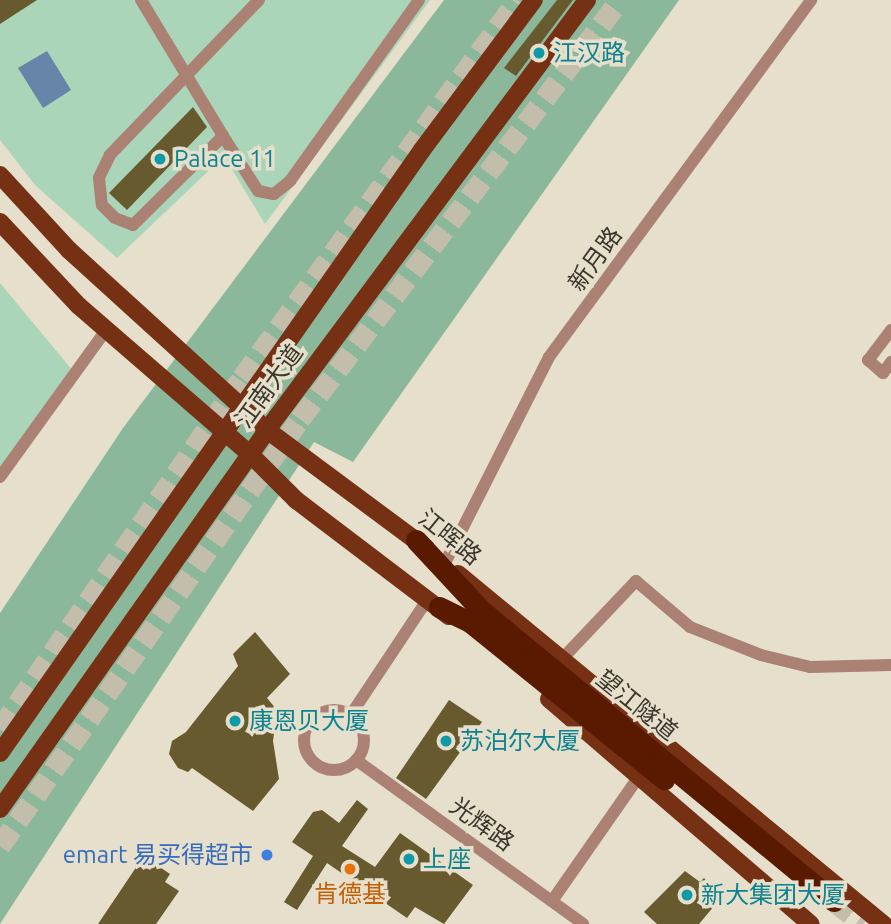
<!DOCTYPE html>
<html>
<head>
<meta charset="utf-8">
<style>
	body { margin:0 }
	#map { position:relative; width:891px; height:924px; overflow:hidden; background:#e6dfcb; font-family:Ubuntu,"Noto Sans SC",sans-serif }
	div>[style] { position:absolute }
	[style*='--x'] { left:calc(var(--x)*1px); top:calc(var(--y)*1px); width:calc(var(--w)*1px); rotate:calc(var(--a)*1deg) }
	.green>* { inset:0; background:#aad5b8 }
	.forest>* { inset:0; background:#8bb89a }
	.water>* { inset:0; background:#6785a9 }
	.building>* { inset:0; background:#675a2e }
	.highway-tunnel>* { height:21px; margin-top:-10.5px; transform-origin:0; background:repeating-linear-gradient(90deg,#c3bdac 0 21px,transparent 0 31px) }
	.street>* { height:12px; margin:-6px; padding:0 6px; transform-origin:6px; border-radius:6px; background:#aa8172 }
	.street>.ring { margin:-6px; padding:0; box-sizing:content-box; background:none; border:12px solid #aa8172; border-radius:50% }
	.primary>* { height:18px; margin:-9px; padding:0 9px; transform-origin:9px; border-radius:9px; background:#763114 }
	.highway>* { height:21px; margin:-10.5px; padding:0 10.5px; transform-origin:10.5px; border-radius:10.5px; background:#591a00 }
	.dots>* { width:19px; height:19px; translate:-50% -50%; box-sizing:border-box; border:4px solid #e6dfcb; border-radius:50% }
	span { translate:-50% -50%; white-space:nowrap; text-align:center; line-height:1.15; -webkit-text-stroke:7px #e6dfcb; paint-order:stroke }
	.culture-label { font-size:24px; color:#0d838f }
	.left { translate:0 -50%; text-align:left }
	.street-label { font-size:24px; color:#39362e }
	.shop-label { font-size:24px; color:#366cbe }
	.right { translate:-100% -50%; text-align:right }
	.food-label { font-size:24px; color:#c56008 }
</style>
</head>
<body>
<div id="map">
	<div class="green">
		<div style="clip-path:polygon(0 0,430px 0,265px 224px,224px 156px,117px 258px,35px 185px,0 140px)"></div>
		<div style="clip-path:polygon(0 283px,73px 371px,0 471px)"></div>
	</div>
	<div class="forest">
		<div style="clip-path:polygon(444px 0,679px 0,353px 462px,314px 442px,0 924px,0 613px,123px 428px)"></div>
	</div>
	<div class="water">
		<div style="clip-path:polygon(47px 51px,71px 90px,43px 108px,18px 68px)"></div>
	</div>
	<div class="building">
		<div style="clip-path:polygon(0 0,37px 0,0 24px)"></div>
		<div style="clip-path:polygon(557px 0,573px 0,516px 76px,504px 68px)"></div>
		<div style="clip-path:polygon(193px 107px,207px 127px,127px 210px,109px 193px)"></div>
		<div style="clip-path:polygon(255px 632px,290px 674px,267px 698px,277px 710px,273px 741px,279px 779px,253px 811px,192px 768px,188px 772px,178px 768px,169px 754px,172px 741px,186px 732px,238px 666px,233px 654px)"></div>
		<div style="clip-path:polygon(449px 700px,482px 722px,426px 799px,396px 778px)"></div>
		<div style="clip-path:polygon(357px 800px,368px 809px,342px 846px,375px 867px,400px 833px,473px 885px,444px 924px,415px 907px,407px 918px,327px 863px,297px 910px,284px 902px,313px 856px,292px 842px,313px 812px,322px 810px,339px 823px)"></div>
		<div style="clip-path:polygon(139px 863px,150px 870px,154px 863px,170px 874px,165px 882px,179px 891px,156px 924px,98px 924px)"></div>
		<div style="clip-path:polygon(685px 871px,700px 882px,704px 878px,720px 899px,699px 924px,657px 924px,644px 912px)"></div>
	</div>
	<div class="highway-tunnel">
		<div style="--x:0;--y:729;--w:426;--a:-55.4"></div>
		<div style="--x:242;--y:378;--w:468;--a:-53.9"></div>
		<div style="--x:0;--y:846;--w:522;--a:-54.91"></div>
		<div style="--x:300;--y:419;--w:527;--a:-52.63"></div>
		<div style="--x:834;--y:901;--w:37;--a:38"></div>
	</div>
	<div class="street">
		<div style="--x:141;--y:0;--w:159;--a:58.9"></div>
		<div style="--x:259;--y:0;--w:215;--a:133.9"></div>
		<div style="--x:110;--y:155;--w:25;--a:116"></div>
		<div style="--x:99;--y:178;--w:27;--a:84"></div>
		<div style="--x:102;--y:205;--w:18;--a:45"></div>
		<div style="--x:115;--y:218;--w:19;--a:21"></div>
		<div style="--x:133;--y:225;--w:127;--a:-44.7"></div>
		<div style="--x:223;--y:136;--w:65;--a:57.5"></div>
		<div style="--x:258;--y:191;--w:16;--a:11"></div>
		<div style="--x:274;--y:194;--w:21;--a:-39"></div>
		<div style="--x:290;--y:181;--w:222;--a:-54.5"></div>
		<div style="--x:891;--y:330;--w:38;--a:127"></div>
		<div style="--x:868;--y:360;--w:20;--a:41"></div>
		<div style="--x:883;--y:373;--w:14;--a:-54"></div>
		<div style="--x:0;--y:477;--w:181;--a:-54.2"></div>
		<div style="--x:445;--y:563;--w:231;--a:-63.2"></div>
		<div style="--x:549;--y:357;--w:443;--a:-53.7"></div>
		<div style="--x:561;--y:660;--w:109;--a:-46.5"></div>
		<div style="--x:636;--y:581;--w:71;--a:40.4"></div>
		<div style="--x:690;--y:627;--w:76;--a:21.5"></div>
		<div style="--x:761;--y:655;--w:50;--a:13.8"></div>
		<div style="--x:810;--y:667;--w:81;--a:-1.4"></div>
		<div class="ring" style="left:304px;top:710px;width:48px;height:48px"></div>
		<div style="--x:350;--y:716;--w:139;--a:-56.4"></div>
		<div style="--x:356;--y:760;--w:280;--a:35.8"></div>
		<div style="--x:552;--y:901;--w:154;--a:-55.1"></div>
	</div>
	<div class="primary">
		<div style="--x:0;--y:175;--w:102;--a:47.4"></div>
		<div style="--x:69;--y:250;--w:268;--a:42.3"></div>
		<div style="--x:267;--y:430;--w:198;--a:36.6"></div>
		<div style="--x:0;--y:222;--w:115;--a:46.8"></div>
		<div style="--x:79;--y:306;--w:226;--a:40.9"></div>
		<div style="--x:250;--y:454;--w:65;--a:45"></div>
		<div style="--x:296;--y:500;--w:192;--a:37.2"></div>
		<div style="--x:458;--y:574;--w:551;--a:39.47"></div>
		<div style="--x:549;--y:699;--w:345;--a:40.7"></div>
		<div style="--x:0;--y:753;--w:736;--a:-55.01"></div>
		<div style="--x:422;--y:150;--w:187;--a:-53.3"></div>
		<div style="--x:0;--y:809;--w:464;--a:-54.8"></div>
		<div style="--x:267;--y:430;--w:536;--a:-53.34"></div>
	</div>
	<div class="highway">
		<div style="--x:416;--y:540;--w:97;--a:47.1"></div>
		<div style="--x:482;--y:611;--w:456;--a:39.5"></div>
		<div style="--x:439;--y:607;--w:34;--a:26"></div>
		<div style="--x:470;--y:622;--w:250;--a:39"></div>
	</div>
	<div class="dots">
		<div style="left:539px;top:53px;background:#0f9aa8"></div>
		<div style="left:160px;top:159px;background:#0f9aa8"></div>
		<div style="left:235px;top:721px;background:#0f9aa8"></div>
		<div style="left:446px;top:741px;background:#0f9aa8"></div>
		<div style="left:267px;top:855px;background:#3f7fe0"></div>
		<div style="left:409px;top:859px;background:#0f9aa8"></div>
		<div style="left:350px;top:869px;background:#e8710a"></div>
		<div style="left:687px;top:895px;background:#0f9aa8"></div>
	</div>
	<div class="culture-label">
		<span class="left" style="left:553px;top:53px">江汉路</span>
		<span class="left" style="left:174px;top:159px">Palace 11</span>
		<span class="left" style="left:249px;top:721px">康恩贝大厦</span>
		<span class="left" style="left:460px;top:741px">苏泊尔大厦</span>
		<span class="left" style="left:423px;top:859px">上座</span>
		<span class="left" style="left:701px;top:895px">新大集团大厦</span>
	</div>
	<div class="street-label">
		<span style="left:595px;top:259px;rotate:-54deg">新月路</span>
		<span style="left:269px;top:386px;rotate:-54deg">江南大道</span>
		<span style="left:450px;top:537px;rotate:39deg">江晖路</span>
		<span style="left:637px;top:705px;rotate:39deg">望江隧道</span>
		<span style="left:482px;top:824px;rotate:36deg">光辉路</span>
	</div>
	<div class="shop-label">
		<span class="right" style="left:253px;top:855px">emart 易买得超市</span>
	</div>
	<div class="food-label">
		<span style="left:350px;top:894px">肯德基</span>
	</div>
</div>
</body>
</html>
